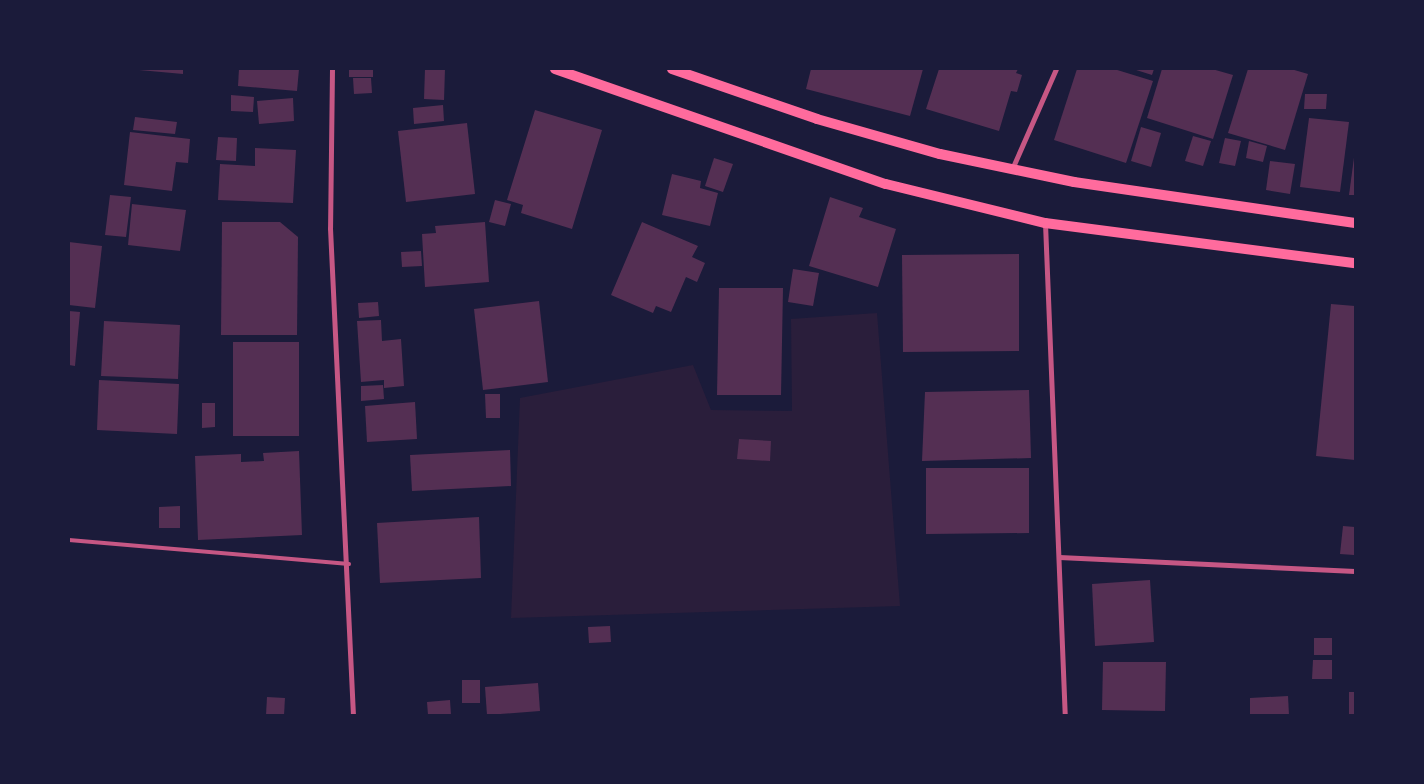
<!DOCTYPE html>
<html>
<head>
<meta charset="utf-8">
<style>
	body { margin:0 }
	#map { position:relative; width:1424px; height:784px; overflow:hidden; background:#1b1b3a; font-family:"Public Sans",sans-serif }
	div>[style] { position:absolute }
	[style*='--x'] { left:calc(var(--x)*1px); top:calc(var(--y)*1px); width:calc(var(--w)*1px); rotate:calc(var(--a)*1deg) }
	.green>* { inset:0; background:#2a1e3b }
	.building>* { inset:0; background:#542f53 }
	.service>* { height:4px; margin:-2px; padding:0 2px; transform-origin:2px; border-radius:2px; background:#c65784 }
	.minor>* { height:5px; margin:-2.5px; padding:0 2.5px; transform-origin:2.5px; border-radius:2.5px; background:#c65784 }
	.secondary>* { height:10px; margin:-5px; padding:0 5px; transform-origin:5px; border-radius:5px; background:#ff6b9d }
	span { translate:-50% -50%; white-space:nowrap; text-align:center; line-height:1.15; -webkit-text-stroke:4.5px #1b1b3a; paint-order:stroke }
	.frame { position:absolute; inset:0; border:70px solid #1b1b3a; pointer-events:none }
</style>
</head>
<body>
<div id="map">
	<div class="green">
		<div style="clip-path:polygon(877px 313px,900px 606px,511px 618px,520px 398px,693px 365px,711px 410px,792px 411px,791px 319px)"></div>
	</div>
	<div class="building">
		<div style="clip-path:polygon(128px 69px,183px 69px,183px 74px)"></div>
		<div style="clip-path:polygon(239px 69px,299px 69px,297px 91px,238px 86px)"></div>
		<div style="clip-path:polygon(349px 69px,373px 69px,373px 77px,349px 77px)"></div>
		<div style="clip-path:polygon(425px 69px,445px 69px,444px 100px,424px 99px)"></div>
		<div style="clip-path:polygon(811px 69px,923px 69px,910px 116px,806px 89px)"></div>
		<div style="clip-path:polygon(939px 69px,1018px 69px,1016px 73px,1022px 75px,1017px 92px,1011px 91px,999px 131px,926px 109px)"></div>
		<div style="clip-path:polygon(1077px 69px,1114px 69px,1153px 81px,1126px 163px,1054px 140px)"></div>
		<div style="clip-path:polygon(1133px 69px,1154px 69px,1152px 75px)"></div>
		<div style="clip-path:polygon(1162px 69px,1212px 69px,1233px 75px,1213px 139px,1147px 118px)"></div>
		<div style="clip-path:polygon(1248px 69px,1291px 69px,1308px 74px,1285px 150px,1228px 133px)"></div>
		<div style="clip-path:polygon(353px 78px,371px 78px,372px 93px,354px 94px)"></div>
		<div style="clip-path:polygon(1305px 94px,1327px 94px,1326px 109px,1304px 109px)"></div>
		<div style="clip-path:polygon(231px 95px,254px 97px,253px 112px,231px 111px)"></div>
		<div style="clip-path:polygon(293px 98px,294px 121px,259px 124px,257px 101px)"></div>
		<div style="clip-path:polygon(443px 105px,444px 121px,414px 124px,413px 108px)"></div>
		<div style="clip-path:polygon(535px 110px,602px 130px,572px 229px,521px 213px,523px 205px,507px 200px)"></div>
		<div style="clip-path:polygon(135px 117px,177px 122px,175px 134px,133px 130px)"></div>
		<div style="clip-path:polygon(1309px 118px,1349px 122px,1340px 192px,1300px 187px)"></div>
		<div style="clip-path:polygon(467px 123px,475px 194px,406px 202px,398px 131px)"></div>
		<div style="clip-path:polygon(1141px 127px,1161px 133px,1151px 167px,1131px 161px)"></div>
		<div style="clip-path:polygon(130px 132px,190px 139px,188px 163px,176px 162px,172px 191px,124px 185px)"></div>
		<div style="clip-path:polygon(1193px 136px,1211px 141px,1203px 166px,1185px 161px)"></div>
		<div style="clip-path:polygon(218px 137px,237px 138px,236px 161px,216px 160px)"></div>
		<div style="clip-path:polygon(1225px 138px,1241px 141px,1235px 166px,1219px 163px)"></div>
		<div style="clip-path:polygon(1249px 141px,1267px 146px,1263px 162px,1246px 158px)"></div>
		<div style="clip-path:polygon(255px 148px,296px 150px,293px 203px,218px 200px,220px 164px,255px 166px)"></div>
		<div style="clip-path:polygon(1355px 150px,1355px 195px,1349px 195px)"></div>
		<div style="clip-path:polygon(714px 158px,733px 164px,723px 192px,705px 186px)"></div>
		<div style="clip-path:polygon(1270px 161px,1295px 164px,1290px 194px,1266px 190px)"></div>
		<div style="clip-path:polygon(672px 174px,701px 181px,700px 188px,718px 193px,710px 226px,662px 215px)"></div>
		<div style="clip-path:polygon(110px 195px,131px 197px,126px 237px,105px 235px)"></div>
		<div style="clip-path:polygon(830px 197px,863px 208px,859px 217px,896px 229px,878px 287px,809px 266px)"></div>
		<div style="clip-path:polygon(495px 200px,511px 204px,505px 226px,489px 222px)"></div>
		<div style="clip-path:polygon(132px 204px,186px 210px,180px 251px,128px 245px)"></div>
		<div style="clip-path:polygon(222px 222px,280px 222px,298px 237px,297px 335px,221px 335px)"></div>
		<div style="clip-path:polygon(485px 222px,489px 282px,425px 287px,422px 234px,436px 233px,435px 226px)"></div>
		<div style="clip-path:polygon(642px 222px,698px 246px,692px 257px,705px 263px,697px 282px,686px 277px,671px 312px,656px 306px,653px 313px,611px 295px)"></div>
		<div style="clip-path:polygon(69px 242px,102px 246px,95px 308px,69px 305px)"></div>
		<div style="clip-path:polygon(421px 251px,422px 266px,402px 267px,401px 252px)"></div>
		<div style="clip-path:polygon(1019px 254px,1019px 351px,903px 352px,902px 255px)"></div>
		<div style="clip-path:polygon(793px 269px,819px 273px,813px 306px,788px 302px)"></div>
		<div style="clip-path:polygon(719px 288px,783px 288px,781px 395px,717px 395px)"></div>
		<div style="clip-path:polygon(539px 301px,548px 382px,483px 390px,474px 309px)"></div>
		<div style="clip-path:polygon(378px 302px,379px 316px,359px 318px,358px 303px)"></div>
		<div style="clip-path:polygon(1331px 304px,1355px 306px,1355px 460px,1316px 456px)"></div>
		<div style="clip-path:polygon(69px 311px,80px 312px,75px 366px,69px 365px)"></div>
		<div style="clip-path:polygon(381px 320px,382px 341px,401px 339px,404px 386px,384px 388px,384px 380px,361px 382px,357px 321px)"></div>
		<div style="clip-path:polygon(104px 321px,180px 325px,178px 379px,101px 376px)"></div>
		<div style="clip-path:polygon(233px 342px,299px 342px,299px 436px,233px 436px)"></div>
		<div style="clip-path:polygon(99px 380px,179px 384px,177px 434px,97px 430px)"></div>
		<div style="clip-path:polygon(383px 385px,384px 399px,361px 401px,361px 386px)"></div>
		<div style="clip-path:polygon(1029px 390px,1031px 458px,922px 461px,925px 392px)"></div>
		<div style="clip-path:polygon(485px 394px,500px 394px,500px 418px,486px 418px)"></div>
		<div style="clip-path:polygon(415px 402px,417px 439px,367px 442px,365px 406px)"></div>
		<div style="clip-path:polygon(202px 403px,215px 403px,215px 427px,202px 428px)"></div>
		<div style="clip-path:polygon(739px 439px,771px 441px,770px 461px,737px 459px)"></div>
		<div style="clip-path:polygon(510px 450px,511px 486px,412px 491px,410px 455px)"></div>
		<div style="clip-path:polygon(299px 451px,302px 535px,198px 540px,195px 456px,241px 454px,241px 462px,264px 461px,263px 453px)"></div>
		<div style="clip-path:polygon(926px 468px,1029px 468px,1029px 533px,926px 534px)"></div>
		<div style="clip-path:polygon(180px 506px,180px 528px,159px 528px,159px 507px)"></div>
		<div style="clip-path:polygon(479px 517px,481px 578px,380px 583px,377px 523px)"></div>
		<div style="clip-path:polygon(1343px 526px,1355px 527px,1354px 555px,1340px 554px)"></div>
		<div style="clip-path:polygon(1150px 580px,1154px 642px,1095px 646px,1092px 584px)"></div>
		<div style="clip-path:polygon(610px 626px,611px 642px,589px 643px,588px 627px)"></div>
		<div style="clip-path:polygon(1314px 638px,1332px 638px,1332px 655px,1314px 655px)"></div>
		<div style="clip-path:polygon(1313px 660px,1332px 660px,1332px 679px,1312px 679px)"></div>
		<div style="clip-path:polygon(1103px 662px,1166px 662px,1165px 711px,1102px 710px)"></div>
		<div style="clip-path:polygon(462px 680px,480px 680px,480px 703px,462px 703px)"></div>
		<div style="clip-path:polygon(538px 683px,540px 711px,487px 715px,485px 687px)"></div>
		<div style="clip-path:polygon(1349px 692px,1355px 692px,1355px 715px,1349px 715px)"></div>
		<div style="clip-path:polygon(1288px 696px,1289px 715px,1250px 715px,1250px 698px)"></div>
		<div style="clip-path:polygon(267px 697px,285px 698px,284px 715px,266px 715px)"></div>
		<div style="clip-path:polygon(450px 700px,451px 715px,428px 715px,427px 702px)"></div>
	</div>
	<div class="service">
		<div style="--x:69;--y:540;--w:281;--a:4.9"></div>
	</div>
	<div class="minor">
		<div style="--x:332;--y:69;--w:159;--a:90.7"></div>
		<div style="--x:330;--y:228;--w:488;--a:87.3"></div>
		<div style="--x:1012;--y:169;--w:109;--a:-66.3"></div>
		<div style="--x:1045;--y:223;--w:492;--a:87.7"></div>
		<div style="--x:1059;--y:557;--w:296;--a:2.7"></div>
	</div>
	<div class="secondary">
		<div style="--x:555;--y:69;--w:350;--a:19.2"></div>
		<div style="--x:886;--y:184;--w:164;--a:13.8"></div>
		<div style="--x:1045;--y:223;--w:313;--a:7.4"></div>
		<div style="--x:672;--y:69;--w:153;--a:19"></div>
		<div style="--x:817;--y:119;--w:128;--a:15.9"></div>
		<div style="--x:940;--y:154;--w:137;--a:11.8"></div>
		<div style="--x:1074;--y:182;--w:284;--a:8.3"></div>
	</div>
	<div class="frame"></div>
</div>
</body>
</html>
